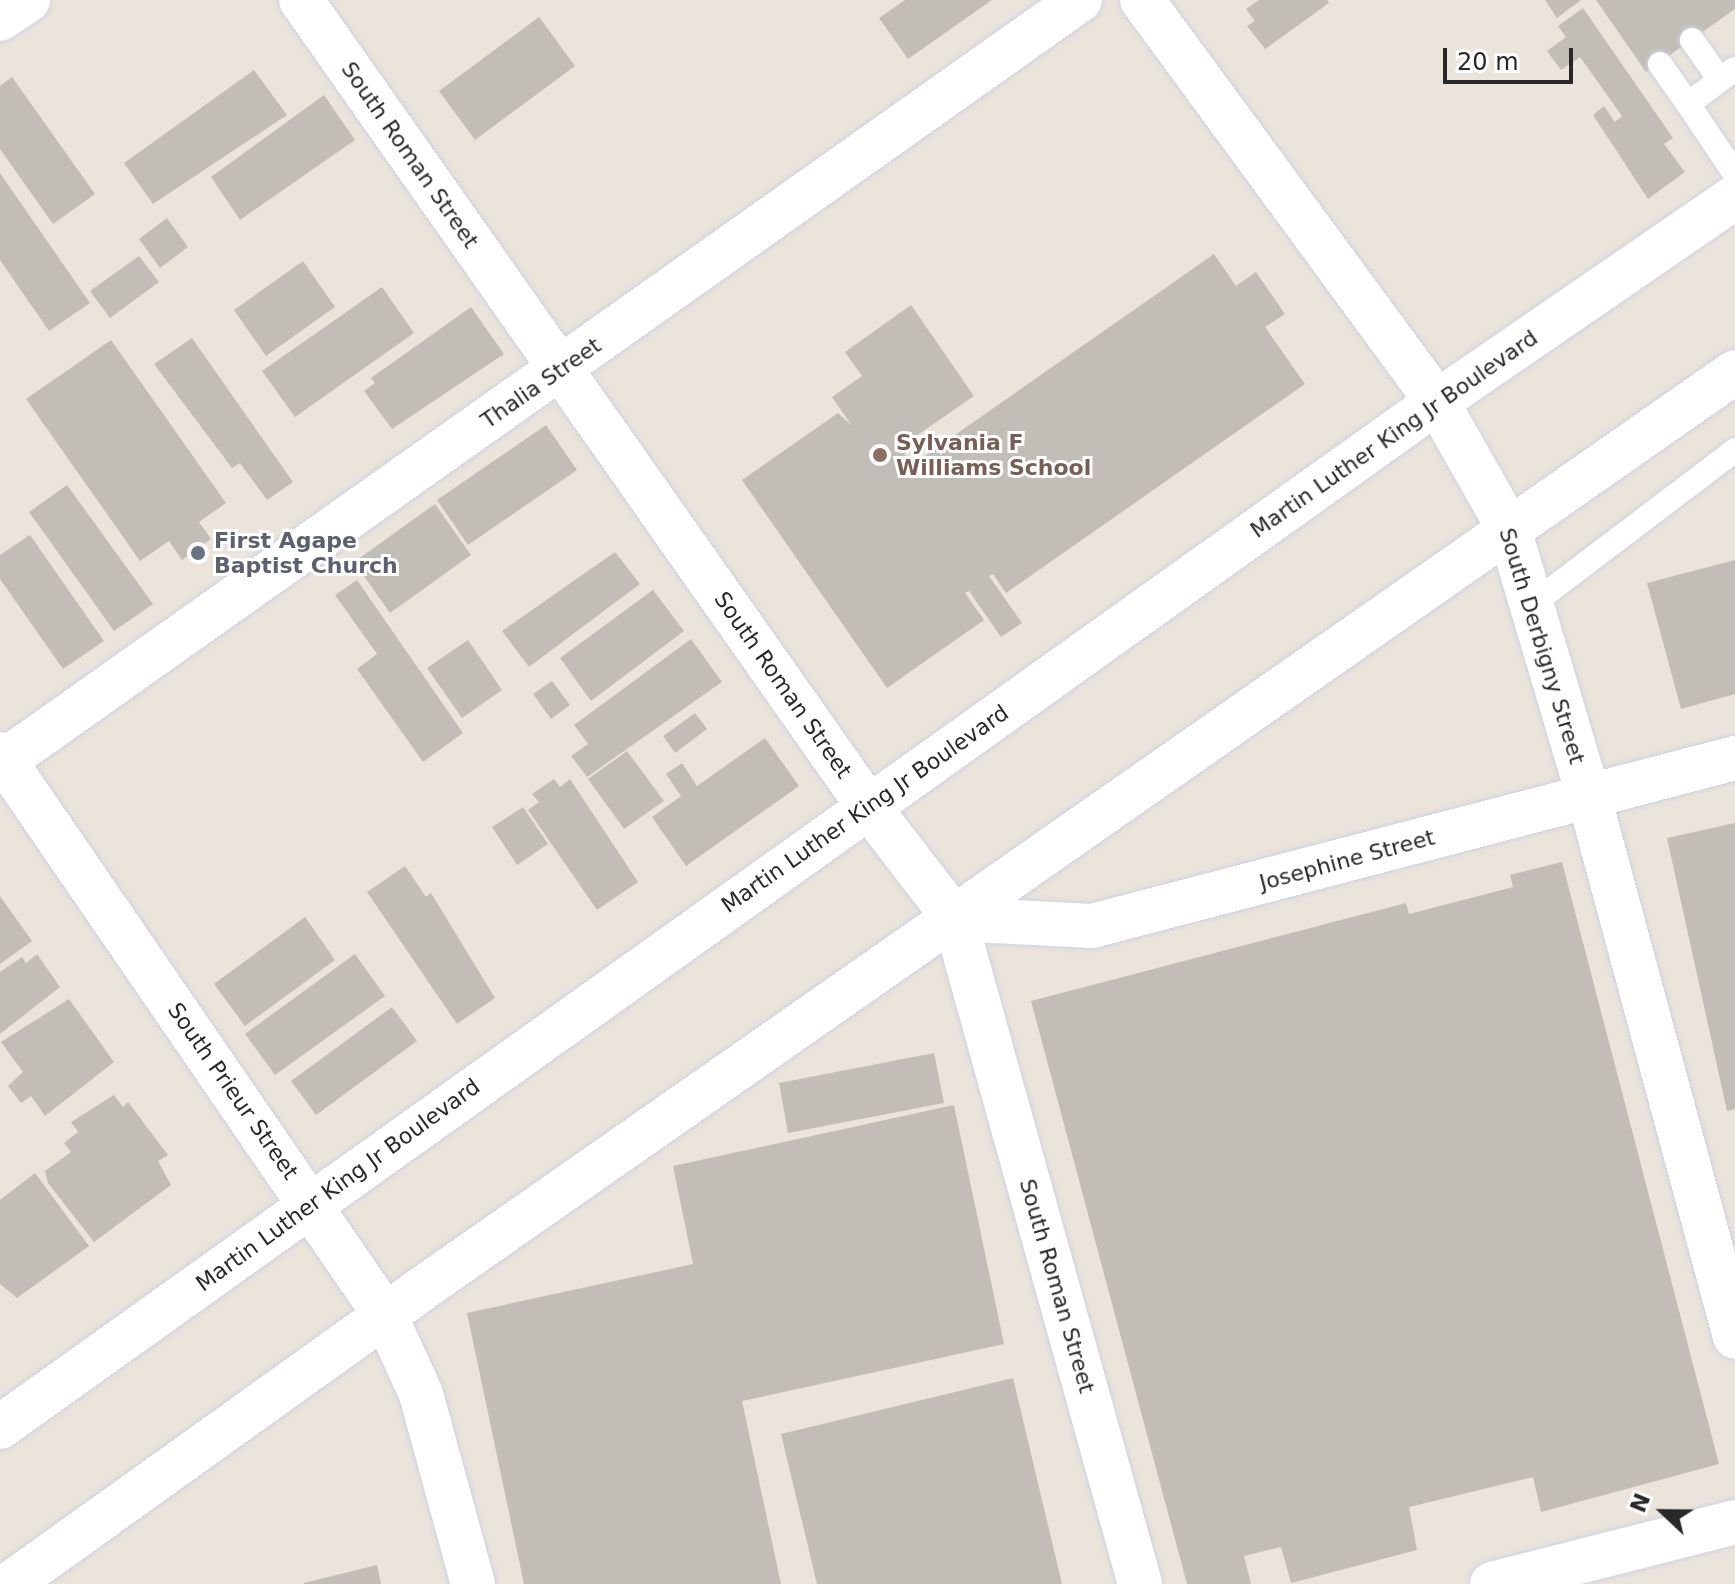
<!DOCTYPE html>
<html>
<head>
<meta charset="utf-8">
<style>
	body { margin:0 }
	#map { position:relative; width:1735px; height:1584px; overflow:hidden; background:#eae4db; font-family:"DejaVu Sans",sans-serif }
	div>[style] { position:absolute }
	[style*='--x'] { left:calc(var(--x)*1px); top:calc(var(--y)*1px); width:calc(var(--w)*1px); rotate:calc(var(--a)*1deg) }
	.building>* { inset:0; background:#c2beb7 }
	.roads { filter:drop-shadow(0 0 2px #d0d2e1) drop-shadow(0 0 2px #d0d2e1) }
	.lane>* { height:24px; margin:-12px; padding:0 12px; transform-origin:12px; border-radius:12px; background:#fff }
	.street>* { height:44px; margin:-22px; padding:0 22px; transform-origin:22px; border-radius:22px; background:#fff }
	.secondary>* { height:44px; margin:-22px; padding:0 22px; transform-origin:22px; border-radius:22px; background:#fff }
	.dots>* { width:22px; height:22px; translate:-50% -50%; box-sizing:border-box; border:4px solid #fff; border-radius:50% }
	span { translate:-50% -50%; white-space:nowrap; text-align:center; line-height:1.15; -webkit-text-stroke:6px #fff; paint-order:stroke }
	.street-label { font-size:22px; color:#282828 }
	.education-label { font-size:22px; color:#785e54; font-weight:700 }
	.left { translate:0 -50%; text-align:left }
	.worship-label { font-size:22px; color:#5b616d; font-weight:700 }
	.north { position:absolute; left:1623px; top:1472px; width:80px; height:80px; -webkit-text-stroke:6px #fff; paint-order:stroke; rotate:292deg; font-size:22px; font-weight:700; line-height:32px; text-align:center; color:#282828 }
	.north::after { content:''; display:block; margin:auto; width:28px; height:36px; background:#282828; clip-path:polygon(50% 0,100% 100%,50% 72%,0 100%) }
	.scale { position:absolute; left:1443px; top:48px; width:130px; height:36px; box-sizing:border-box; border:4px solid #282828; border-top:0; padding-left:10px; font-size:24px; line-height:28px; white-space:nowrap; color:#282828; -webkit-text-stroke:6px #fff; paint-order:stroke }
</style>
</head>
<body>
<div id="map">
	<div class="building">
		<div style="clip-path:polygon(905px 0,992px 0,908px 59px,879px 18px)"></div>
		<div style="clip-path:polygon(1259px 0,1327px 0,1329px 3px,1265px 49px,1247px 26px,1255px 21px,1246px 9px)"></div>
		<div style="clip-path:polygon(1545px 0,1581px 0,1557px 18px)"></div>
		<div style="clip-path:polygon(1596px 0,1735px 0,1735px 9px,1646px 72px)"></div>
		<div style="clip-path:polygon(1583px 8px,1673px 138px,1664px 144px,1685px 172px,1648px 199px,1593px 115px,1604px 106px,1615px 122px,1622px 116px,1580px 57px,1561px 70px,1547px 51px,1566px 37px,1558px 26px)"></div>
		<div style="clip-path:polygon(539px 17px,575px 66px,475px 140px,439px 91px)"></div>
		<div style="clip-path:polygon(254px 70px,287px 115px,153px 204px,124px 163px)"></div>
		<div style="clip-path:polygon(12px 77px,95px 194px,53px 224px,0 149px,0 86px)"></div>
		<div style="clip-path:polygon(324px 95px,355px 140px,240px 220px,211px 177px)"></div>
		<div style="clip-path:polygon(0 173px,90px 303px,49px 331px,0 260px)"></div>
		<div style="clip-path:polygon(167px 218px,188px 247px,160px 268px,139px 239px)"></div>
		<div style="clip-path:polygon(1214px 254px,1236px 286px,1256px 272px,1285px 314px,1265px 327px,1305px 384px,1006px 593px,993px 574px,989px 576px,1022px 623px,1001px 637px,969px 591px,965px 593px,984px 620px,887px 688px,742px 480px,838px 413px,852px 426px,832px 397px,862px 376px,845px 352px,911px 305px,974px 396px,909px 441px,913px 447px,904px 453px,912px 465px)"></div>
		<div style="clip-path:polygon(139px 256px,159px 282px,110px 318px,90px 291px)"></div>
		<div style="clip-path:polygon(303px 261px,335px 307px,266px 356px,234px 310px)"></div>
		<div style="clip-path:polygon(382px 287px,414px 333px,295px 417px,262px 371px)"></div>
		<div style="clip-path:polygon(471px 307px,504px 354px,392px 429px,364px 391px,375px 383px,371px 378px)"></div>
		<div style="clip-path:polygon(192px 338px,293px 482px,267px 500px,240px 463px,232px 468px,154px 364px)"></div>
		<div style="clip-path:polygon(111px 340px,226px 503px,199px 522px,211px 539px,182px 560px,169px 541px,140px 561px,26px 399px)"></div>
		<div style="clip-path:polygon(546px 425px,577px 470px,468px 545px,437px 500px)"></div>
		<div style="clip-path:polygon(67px 485px,153px 604px,114px 631px,29px 512px)"></div>
		<div style="clip-path:polygon(435px 504px,471px 555px,390px 613px,354px 562px)"></div>
		<div style="clip-path:polygon(30px 535px,104px 641px,63px 669px,0 579px,0 555px)"></div>
		<div style="clip-path:polygon(615px 552px,640px 584px,529px 667px,502px 631px)"></div>
		<div style="clip-path:polygon(1735px 560px,1735px 694px,1681px 709px,1647px 583px)"></div>
		<div style="clip-path:polygon(357px 580px,463px 733px,423px 762px,357px 669px,377px 654px,335px 595px)"></div>
		<div style="clip-path:polygon(653px 590px,684px 631px,591px 701px,560px 658px)"></div>
		<div style="clip-path:polygon(691px 639px,722px 682px,587px 777px,571px 756px,588px 744px,574px 725px)"></div>
		<div style="clip-path:polygon(468px 640px,502px 690px,462px 718px,427px 668px)"></div>
		<div style="clip-path:polygon(552px 681px,570px 705px,551px 719px,533px 694px)"></div>
		<div style="clip-path:polygon(695px 713px,707px 729px,675px 753px,663px 736px)"></div>
		<div style="clip-path:polygon(765px 738px,799px 786px,686px 866px,652px 817px,681px 796px,666px 774px,682px 763px,697px 786px)"></div>
		<div style="clip-path:polygon(627px 751px,664px 801px,624px 829px,588px 779px)"></div>
		<div style="clip-path:polygon(554px 779px,560px 787px,570px 779px,638px 882px,597px 910px,528px 810px,539px 802px,532px 794px)"></div>
		<div style="clip-path:polygon(523px 807px,548px 844px,517px 865px,492px 827px)"></div>
		<div style="clip-path:polygon(1735px 823px,1735px 1109px,1727px 1111px,1667px 838px)"></div>
		<div style="clip-path:polygon(1562px 862px,1719px 1464px,1541px 1512px,1533px 1477px,1409px 1507px,1417px 1550px,1291px 1583px,1281px 1547px,1244px 1556px,1251px 1584px,1187px 1584px,1031px 1001px,1406px 903px,1409px 914px,1513px 887px,1510px 875px)"></div>
		<div style="clip-path:polygon(405px 866px,426px 897px,431px 893px,495px 998px,457px 1024px,367px 892px)"></div>
		<div style="clip-path:polygon(0 896px,32px 941px,0 964px)"></div>
		<div style="clip-path:polygon(305px 917px,335px 960px,245px 1026px,214px 984px)"></div>
		<div style="clip-path:polygon(37px 954px,60px 987px,0 1034px,0 972px,22px 957px,26px 963px)"></div>
		<div style="clip-path:polygon(355px 954px,385px 996px,275px 1075px,245px 1034px)"></div>
		<div style="clip-path:polygon(69px 999px,114px 1062px,45px 1116px,31px 1096px,21px 1103px,8px 1086px,23px 1072px,1px 1042px)"></div>
		<div style="clip-path:polygon(392px 1007px,417px 1041px,316px 1115px,291px 1081px)"></div>
		<div style="clip-path:polygon(934px 1053px,944px 1103px,788px 1133px,779px 1083px)"></div>
		<div style="clip-path:polygon(114px 1095px,123px 1107px,128px 1102px,168px 1155px,158px 1161px,171px 1185px,94px 1242px,48px 1183px,45px 1171px,71px 1152px,64px 1143px,78px 1132px,71px 1122px)"></div>
		<div style="clip-path:polygon(954px 1105px,1004px 1344px,742px 1401px,781px 1584px,524px 1584px,467px 1313px,693px 1264px,673px 1166px)"></div>
		<div style="clip-path:polygon(35px 1173px,89px 1246px,17px 1298px,0 1284px,0 1200px)"></div>
		<div style="clip-path:polygon(1013px 1378px,1062px 1584px,817px 1584px,781px 1434px)"></div>
		<div style="clip-path:polygon(377px 1565px,381px 1584px,304px 1584px,304px 1583px)"></div>
	</div>
	<div class="roads">
		<div class="lane">
			<div style="--x:1692;--y:40;--w:49;--a:55"></div>
			<div style="--x:1660;--y:64;--w:49;--a:55"></div>
			<div style="--x:1688;--y:104;--w:59;--a:-36.7"></div>
			<div style="--x:1688;--y:104;--w:84;--a:56.1"></div>
			<div style="--x:1531;--y:605;--w:256;--a:-37.2"></div>
		</div>
		<div class="street">
			<div style="--x:301;--y:0;--w:985;--a:54.87"></div>
			<div style="--x:868;--y:806;--w:143;--a:52.4"></div>
			<div style="--x:955;--y:919;--w:690;--a:74.45"></div>
			<div style="--x:1142;--y:0;--w:499;--a:53.7"></div>
			<div style="--x:1437;--y:402;--w:146;--a:60.4"></div>
			<div style="--x:1509;--y:529;--w:280;--a:73.4"></div>
			<div style="--x:1589;--y:797;--w:559;--a:74.87"></div>
			<div style="--x:0;--y:19;--w:34;--a:-34"></div>
			<div style="--x:0;--y:754;--w:680;--a:55.54"></div>
			<div style="--x:385;--y:1315;--w:87;--a:65.5"></div>
			<div style="--x:421;--y:1394;--w:197;--a:74.7"></div>
			<div style="--x:0;--y:764;--w:1323;--a:-35.28"></div>
			<div style="--x:955;--y:919;--w:137;--a:2.9"></div>
			<div style="--x:1092;--y:926;--w:665;--a:-14.64"></div>
		</div>
		<div class="secondary">
			<div style="--x:0;--y:1427;--w:1765;--a:-35.5"></div>
			<div style="--x:1437;--y:402;--w:362;--a:-34.5"></div>
			<div style="--x:10;--y:1584;--w:496;--a:-35.6"></div>
			<div style="--x:413;--y:1295;--w:1612;--a:-34.92"></div>
			<div style="--x:1492;--y:1584;--w:251;--a:-14.3"></div>
		</div>
	</div>
	<div class="dots">
		<div style="left:880px;top:455px;background:#8d6e63"></div>
		<div style="left:198px;top:553px;background:#6b7280"></div>
	</div>
	<div class="street-label">
		<span style="left:410px;top:155px;rotate:55deg">South Roman Street</span>
		<span style="left:541px;top:383px;rotate:-35deg">Thalia Street</span>
		<span style="left:1394px;top:434px;rotate:-35deg">Martin Luther King Jr Boulevard</span>
		<span style="left:1542px;top:646px;rotate:73deg">South Derbigny Street</span>
		<span style="left:783px;top:685px;rotate:55deg">South Roman Street</span>
		<span style="left:865px;top:809px;rotate:-35deg">Martin Luther King Jr Boulevard</span>
		<span style="left:1347px;top:860px;rotate:-15deg">Josephine Street</span>
		<span style="left:233px;top:1091px;rotate:55deg">South Prieur Street</span>
		<span style="left:338px;top:1185px;rotate:-36deg">Martin Luther King Jr Boulevard</span>
		<span style="left:1057px;top:1286px;rotate:74deg">South Roman Street</span>
	</div>
	<div class="education-label">
		<span class="left" style="left:896px;top:455px">Sylvania F<br>Williams School</span>
	</div>
	<div class="worship-label">
		<span class="left" style="left:214px;top:553px">First Agape<br>Baptist Church</span>
	</div>
	<div class="north">N</div>
	<div class="scale">20 m</div>
</div>
</body>
</html>
